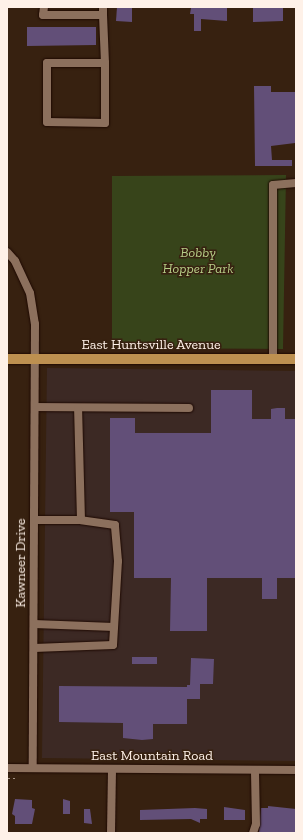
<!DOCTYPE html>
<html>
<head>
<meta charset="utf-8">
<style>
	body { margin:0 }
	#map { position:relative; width:303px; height:840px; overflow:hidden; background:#372110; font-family:"Zilla Slab",serif }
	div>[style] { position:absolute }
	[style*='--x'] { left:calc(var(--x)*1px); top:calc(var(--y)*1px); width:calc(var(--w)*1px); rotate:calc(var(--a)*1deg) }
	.industrial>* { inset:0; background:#3c2924 }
	.green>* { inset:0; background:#37441a }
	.building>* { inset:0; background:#624f78 }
	.path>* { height:1px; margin-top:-0.5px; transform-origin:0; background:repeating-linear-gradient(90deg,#a39285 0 3px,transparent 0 6px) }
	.roads { filter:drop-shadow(0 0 1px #1e0900) drop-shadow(0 0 1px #1e0900) }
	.minor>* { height:8px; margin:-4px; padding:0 4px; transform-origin:4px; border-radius:4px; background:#8c705d }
	.major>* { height:10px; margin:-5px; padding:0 5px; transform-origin:5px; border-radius:5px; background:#bd9050 }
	span { translate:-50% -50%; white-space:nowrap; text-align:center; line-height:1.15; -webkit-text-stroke:3px #372110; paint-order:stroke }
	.park-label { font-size:14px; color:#b6ce87; font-style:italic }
	.street-label { font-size:14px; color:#fef1e8 }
	.frame { position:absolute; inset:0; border:8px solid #fef1e8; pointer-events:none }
</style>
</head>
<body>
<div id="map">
	<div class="industrial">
		<div style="clip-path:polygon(47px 368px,296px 371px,296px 761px,42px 758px)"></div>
	</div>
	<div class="green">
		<div style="clip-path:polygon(286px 175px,283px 349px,112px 348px,112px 176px)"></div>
	</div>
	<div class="building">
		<div style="clip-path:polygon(117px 7px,132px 7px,132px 22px,116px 21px)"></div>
		<div style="clip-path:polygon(253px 7px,283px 7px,283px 21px,253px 22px)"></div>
		<div style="clip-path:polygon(191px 8px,227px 8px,227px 21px,201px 19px,201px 31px,194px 31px,194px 14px,190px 14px)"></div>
		<div style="clip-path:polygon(27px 27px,96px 27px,96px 45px,27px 46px)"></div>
		<div style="clip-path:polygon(254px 86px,271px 86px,271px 92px,295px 92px,295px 143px,271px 146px,272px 160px,292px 160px,292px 166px,255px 166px)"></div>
		<div style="clip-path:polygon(211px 390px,252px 390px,252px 419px,271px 419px,271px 409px,277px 408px,285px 408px,285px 419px,296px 419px,296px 578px,277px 578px,277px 599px,262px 599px,262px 578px,207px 578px,207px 631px,170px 631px,171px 578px,134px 578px,134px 512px,110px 512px,110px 418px,135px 418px,135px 433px,211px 433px)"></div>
		<div style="clip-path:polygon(132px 657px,157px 657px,157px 664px,132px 664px)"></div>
		<div style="clip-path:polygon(191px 658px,214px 659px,213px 684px,200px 684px,200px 699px,187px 699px,187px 724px,153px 724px,153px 739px,142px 740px,123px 738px,123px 723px,59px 722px,59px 686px,187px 687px,187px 685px,190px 685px)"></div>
		<div style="clip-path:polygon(15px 799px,32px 800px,32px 808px,35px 809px,32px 824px,15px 824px,15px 816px,12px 814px)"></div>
		<div style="clip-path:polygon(63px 799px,70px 801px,70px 814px,63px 814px)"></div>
		<div style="clip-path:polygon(268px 806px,296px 809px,296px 833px,259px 833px,261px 808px,268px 808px)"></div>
		<div style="clip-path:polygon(224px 807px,245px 810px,245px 820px,224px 820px)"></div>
		<div style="clip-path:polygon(195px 808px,207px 809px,207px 819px,200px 819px,200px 823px,191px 819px,140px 820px,140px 810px)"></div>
		<div style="clip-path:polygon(84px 809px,90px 809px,92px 824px,84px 823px)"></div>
	</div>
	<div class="path">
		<div style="--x:7;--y:778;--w:8;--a:0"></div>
	</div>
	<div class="roads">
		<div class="minor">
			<div style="--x:44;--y:7;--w:8;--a:97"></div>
			<div style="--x:43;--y:15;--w:60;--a:0"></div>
			<div style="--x:103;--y:15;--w:8;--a:-90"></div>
			<div style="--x:103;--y:15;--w:48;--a:87.6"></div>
			<div style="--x:105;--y:63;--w:60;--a:90"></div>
			<div style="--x:105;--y:123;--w:58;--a:-179"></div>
			<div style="--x:47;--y:122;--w:59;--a:-90"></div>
			<div style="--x:47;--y:63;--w:58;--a:0"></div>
			<div style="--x:7;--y:252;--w:12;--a:48"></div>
			<div style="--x:15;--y:261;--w:35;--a:65"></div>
			<div style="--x:30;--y:293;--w:31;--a:81"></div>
			<div style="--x:35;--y:324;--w:444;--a:90.3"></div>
			<div style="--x:273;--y:359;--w:174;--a:-90"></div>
			<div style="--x:273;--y:185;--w:23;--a:-5"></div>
			<div style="--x:35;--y:407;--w:154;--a:0.4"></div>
			<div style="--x:35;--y:520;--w:46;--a:0"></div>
			<div style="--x:81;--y:520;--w:112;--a:-91.5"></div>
			<div style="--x:34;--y:624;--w:80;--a:2.1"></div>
			<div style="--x:34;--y:648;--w:79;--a:-2.2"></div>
			<div style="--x:113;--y:645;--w:84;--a:-86.6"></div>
			<div style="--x:118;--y:561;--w:36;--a:-95"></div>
			<div style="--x:115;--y:525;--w:34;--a:-172"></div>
			<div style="--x:7;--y:768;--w:289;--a:0.4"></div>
			<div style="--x:111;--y:833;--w:64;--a:-89.1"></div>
			<div style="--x:253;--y:833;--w:9;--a:-72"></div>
			<div style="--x:256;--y:824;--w:54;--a:-91.1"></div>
		</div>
		<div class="major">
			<div style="--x:7;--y:359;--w:289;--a:0"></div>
		</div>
	</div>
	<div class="park-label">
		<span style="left:198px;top:261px">Bobby<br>Hopper Park</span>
	</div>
	<div class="street-label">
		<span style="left:151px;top:345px">East Huntsville Avenue</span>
		<span style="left:21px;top:563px;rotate:-90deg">Kawneer Drive</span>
		<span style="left:152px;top:756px">East Mountain Road</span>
	</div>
	<div class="frame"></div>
</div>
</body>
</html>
